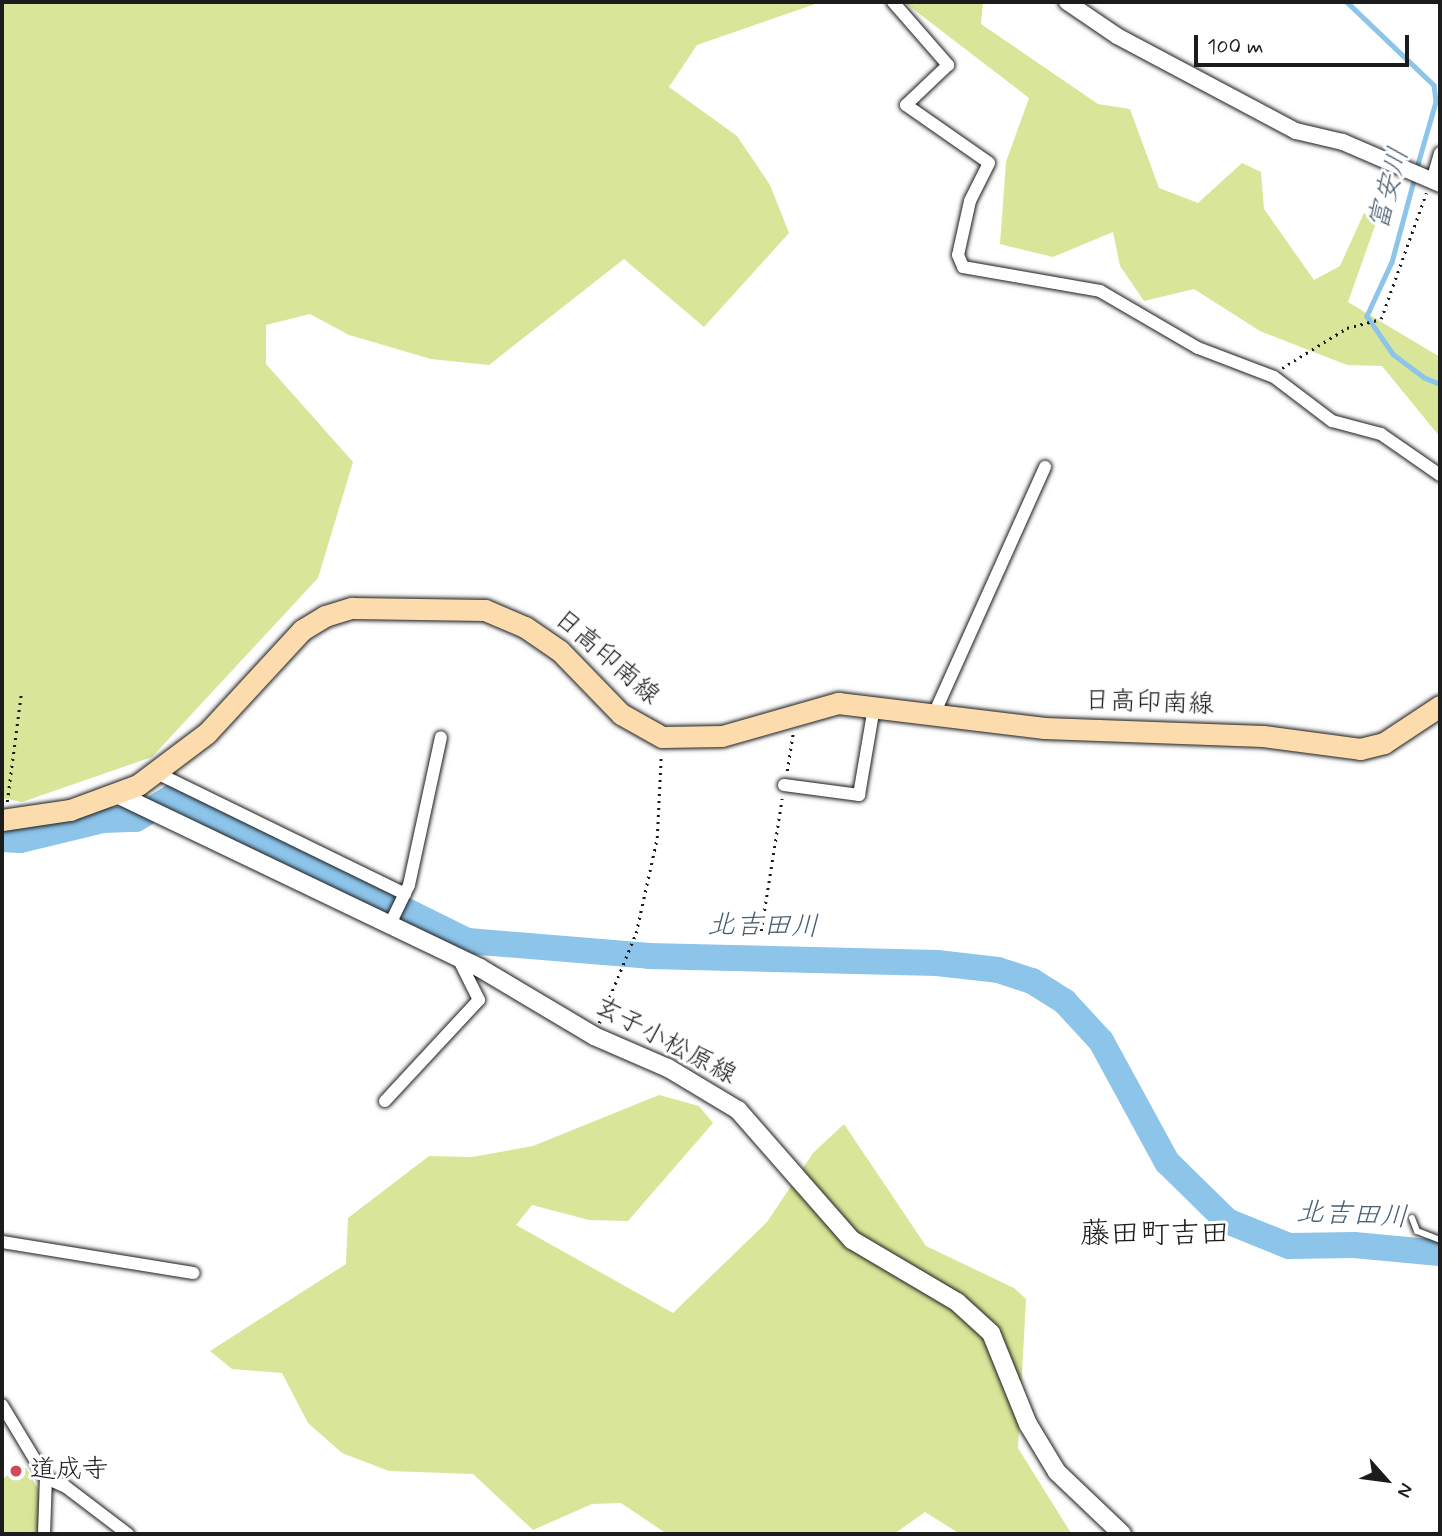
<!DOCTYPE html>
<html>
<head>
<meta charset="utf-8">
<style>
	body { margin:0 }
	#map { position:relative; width:1442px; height:1536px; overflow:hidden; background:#fff; font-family:Mynerve,"Klee One",sans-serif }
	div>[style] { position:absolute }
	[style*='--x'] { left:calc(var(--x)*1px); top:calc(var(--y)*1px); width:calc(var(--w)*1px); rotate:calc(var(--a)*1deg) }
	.green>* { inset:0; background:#d9e598 }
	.stream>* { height:4.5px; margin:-2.25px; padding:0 2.25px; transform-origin:2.25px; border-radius:2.25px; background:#8cc4ea }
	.river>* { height:26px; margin:-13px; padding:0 13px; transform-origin:13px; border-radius:13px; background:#8cc4ea }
	.path>* { height:2.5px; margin-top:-1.25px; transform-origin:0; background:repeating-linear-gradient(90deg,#1c1c1c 0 2px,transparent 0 7px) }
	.roads { filter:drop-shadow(0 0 2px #1c1c1c) drop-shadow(0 0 2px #1c1c1c) }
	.service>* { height:6px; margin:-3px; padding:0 3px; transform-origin:3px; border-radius:3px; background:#fff }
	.minor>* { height:12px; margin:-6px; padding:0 6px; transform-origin:6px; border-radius:6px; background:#fff }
	.tertiary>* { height:16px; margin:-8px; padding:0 8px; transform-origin:8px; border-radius:8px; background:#fff }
	.secondary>* { height:18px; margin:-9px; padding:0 9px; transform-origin:9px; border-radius:9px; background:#fff }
	.primary>* { height:21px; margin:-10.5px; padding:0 10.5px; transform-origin:10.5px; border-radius:10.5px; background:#fcdcac }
	.dots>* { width:19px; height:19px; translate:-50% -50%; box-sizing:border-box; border:4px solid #fff; border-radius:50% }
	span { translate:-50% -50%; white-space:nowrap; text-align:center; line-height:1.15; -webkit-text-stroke:6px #fff; paint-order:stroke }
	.street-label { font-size:26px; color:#1c1c1c }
	.poi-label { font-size:26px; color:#1c1c1c }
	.left { translate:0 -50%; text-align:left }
	.water-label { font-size:28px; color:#495f6e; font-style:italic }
	.quarter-label { font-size:30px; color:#1c1c1c }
	.frame { position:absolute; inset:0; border:4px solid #1c1c1c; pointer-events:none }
	.north { position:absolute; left:1351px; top:1445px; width:70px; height:70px; -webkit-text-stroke:5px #fff; paint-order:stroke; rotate:118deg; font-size:19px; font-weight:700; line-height:28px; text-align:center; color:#1c1c1c }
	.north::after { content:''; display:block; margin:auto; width:24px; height:32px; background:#1c1c1c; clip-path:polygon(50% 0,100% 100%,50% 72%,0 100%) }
	.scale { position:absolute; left:1194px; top:35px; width:215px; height:32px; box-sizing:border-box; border:4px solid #1c1c1c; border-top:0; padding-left:9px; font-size:21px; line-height:24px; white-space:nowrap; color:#1c1c1c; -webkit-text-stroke:5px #fff; paint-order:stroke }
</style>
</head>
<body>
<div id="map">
	<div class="green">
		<div style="clip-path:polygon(2px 2px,821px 2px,697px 45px,669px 87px,737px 136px,770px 185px,789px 233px,704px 327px,624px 259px,489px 365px,431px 359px,349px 335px,310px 314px,266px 325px,266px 364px,353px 462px,318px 578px,152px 757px,22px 802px,2px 798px)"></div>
		<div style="clip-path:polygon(904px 2px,983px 2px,981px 24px,1098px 104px,1130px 109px,1159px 188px,1198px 203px,1242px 163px,1261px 172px,1264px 209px,1314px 280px,1340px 266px,1364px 213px,1376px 223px,1348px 302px,1440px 357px,1440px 437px,1382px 366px,1347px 365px,1260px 331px,1194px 289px,1144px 301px,1120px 266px,1113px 232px,1053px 257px,1000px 244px,1006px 162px,1029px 98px)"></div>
		<div style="clip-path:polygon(659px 1095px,699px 1106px,713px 1123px,628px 1221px,589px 1220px,532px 1205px,516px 1225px,673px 1313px,767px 1222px,813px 1153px,844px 1124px,926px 1246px,1014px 1288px,1026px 1299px,1018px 1448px,1071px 1533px,960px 1534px,925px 1512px,894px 1534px,667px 1534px,621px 1503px,592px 1504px,533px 1530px,473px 1474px,389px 1471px,342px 1453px,308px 1423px,282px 1373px,232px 1369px,210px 1351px,346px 1264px,348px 1218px,429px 1156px,472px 1157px,533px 1146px)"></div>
		<div style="clip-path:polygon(17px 1466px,26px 1468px,38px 1489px,41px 1515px,37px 1534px,2px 1534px,2px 1480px)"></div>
	</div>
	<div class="stream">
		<div style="--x:1347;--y:2;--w:120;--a:43.7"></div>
		<div style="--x:1434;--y:85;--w:17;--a:83"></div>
		<div style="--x:1436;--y:102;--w:69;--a:106.1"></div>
		<div style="--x:1415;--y:177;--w:88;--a:105.1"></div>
		<div style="--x:1392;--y:262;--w:60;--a:114.8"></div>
		<div style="--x:1367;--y:316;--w:46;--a:55.6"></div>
		<div style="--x:1393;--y:354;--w:38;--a:37"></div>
		<div style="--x:1423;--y:377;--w:18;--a:22"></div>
	</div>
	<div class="river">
		<div style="--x:2;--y:839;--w:18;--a:3"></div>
		<div style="--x:20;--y:840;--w:85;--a:-13.5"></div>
		<div style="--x:103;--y:820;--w:33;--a:-2"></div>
		<div style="--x:136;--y:819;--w:44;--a:-31.2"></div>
		<div style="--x:174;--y:796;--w:328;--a:26.3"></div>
		<div style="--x:468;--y:941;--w:182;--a:4.7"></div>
		<div style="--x:649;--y:956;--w:288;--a:1.4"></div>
		<div style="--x:937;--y:963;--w:61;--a:6.5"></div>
		<div style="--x:998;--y:970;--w:36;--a:18"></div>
		<div style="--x:1032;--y:981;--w:39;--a:32"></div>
		<div style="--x:1065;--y:1002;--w:53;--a:47.3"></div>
		<div style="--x:1101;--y:1041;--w:138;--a:61.4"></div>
		<div style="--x:1167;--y:1162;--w:84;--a:44.5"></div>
		<div style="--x:1227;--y:1221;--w:67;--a:22"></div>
		<div style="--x:1289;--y:1246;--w:65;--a:-0.9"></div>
		<div style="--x:1354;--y:1245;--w:86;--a:5.3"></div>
	</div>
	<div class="path">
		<div style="--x:1282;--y:368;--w:76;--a:-31.6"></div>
		<div style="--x:1347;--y:328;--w:35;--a:-15"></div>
		<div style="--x:1381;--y:319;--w:134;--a:-70.3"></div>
		<div style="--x:787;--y:771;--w:38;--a:-81"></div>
		<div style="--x:7;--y:802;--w:109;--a:-82.6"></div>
		<div style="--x:761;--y:931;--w:134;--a:-81"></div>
		<div style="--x:599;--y:1023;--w:97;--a:-67.7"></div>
		<div style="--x:636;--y:933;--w:97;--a:-77.5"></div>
		<div style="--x:657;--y:838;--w:82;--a:-87.2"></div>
	</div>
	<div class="roads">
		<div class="service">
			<div style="--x:1412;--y:1218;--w:14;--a:69"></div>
			<div style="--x:1417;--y:1231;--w:25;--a:21"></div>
		</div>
		<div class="minor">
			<div style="--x:893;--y:2;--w:84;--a:48.9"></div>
			<div style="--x:948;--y:65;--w:58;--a:136.4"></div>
			<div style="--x:906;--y:105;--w:101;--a:34.9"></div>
			<div style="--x:989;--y:163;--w:42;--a:116.6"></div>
			<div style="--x:970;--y:201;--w:55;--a:102.5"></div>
			<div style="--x:958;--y:255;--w:13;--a:67"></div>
			<div style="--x:963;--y:267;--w:139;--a:9.9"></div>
			<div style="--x:1100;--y:291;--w:113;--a:30.2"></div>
			<div style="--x:1198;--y:348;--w:81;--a:20.9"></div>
			<div style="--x:1274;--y:377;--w:73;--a:37.2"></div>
			<div style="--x:1332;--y:421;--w:51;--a:14.9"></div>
			<div style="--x:1381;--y:434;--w:72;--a:34.8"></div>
			<div style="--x:1432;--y:181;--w:29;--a:-74"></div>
			<div style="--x:934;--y:714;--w:271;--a:-65.8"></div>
			<div style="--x:157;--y:773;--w:276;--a:26"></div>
			<div style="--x:784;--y:785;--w:76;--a:7.6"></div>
			<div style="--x:859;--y:795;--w:89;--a:-80.3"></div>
			<div style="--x:390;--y:924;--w:43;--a:-64"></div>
			<div style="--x:409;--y:885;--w:151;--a:-77.8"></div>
			<div style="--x:385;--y:1101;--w:138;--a:-47.1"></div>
			<div style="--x:479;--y:1000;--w:49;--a:-116.6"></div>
			<div style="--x:2;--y:1242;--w:194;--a:9.2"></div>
			<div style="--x:2;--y:1405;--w:85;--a:58.9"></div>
			<div style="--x:46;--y:1478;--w:22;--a:24"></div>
			<div style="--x:66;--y:1487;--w:78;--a:37.2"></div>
			<div style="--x:44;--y:1534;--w:56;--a:-88"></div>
		</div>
		<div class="tertiary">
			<div style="--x:1067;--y:2;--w:60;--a:34.2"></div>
			<div style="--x:1117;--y:36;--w:203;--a:28"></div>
			<div style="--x:1296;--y:131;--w:48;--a:13.2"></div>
			<div style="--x:1343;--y:142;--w:106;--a:23.4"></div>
		</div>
		<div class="secondary">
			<div style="--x:119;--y:795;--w:400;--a:25.6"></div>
			<div style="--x:480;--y:968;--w:133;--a:30.8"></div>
			<div style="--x:594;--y:1036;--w:81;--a:23.4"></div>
			<div style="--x:668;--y:1068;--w:82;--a:31"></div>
			<div style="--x:738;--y:1110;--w:173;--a:48.8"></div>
			<div style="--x:852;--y:1240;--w:122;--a:30.6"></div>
			<div style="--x:957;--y:1302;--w:46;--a:42.4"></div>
			<div style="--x:991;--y:1333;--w:98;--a:67.9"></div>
			<div style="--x:1028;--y:1424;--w:56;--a:58.9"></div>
			<div style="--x:1057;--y:1472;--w:90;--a:43.6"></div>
		</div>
		<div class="primary">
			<div style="--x:2;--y:820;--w:69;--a:-8.4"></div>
			<div style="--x:70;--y:810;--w:72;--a:-20.2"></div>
			<div style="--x:138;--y:785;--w:86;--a:-37"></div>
			<div style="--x:207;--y:733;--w:140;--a:-47.3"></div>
			<div style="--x:302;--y:630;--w:27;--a:-31"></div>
			<div style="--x:325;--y:616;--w:28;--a:-17"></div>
			<div style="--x:352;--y:608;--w:133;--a:0.9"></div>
			<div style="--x:485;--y:610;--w:43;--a:23"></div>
			<div style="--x:525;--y:627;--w:42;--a:34.4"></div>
			<div style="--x:560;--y:651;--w:88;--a:45.9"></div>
			<div style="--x:621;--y:714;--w:47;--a:29.3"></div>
			<div style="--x:662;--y:737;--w:60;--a:-1"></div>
			<div style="--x:722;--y:736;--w:121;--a:-15.9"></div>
			<div style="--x:838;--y:703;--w:208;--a:6.9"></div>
			<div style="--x:1044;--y:728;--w:219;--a:2.1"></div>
			<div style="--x:1263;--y:736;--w:98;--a:7.6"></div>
			<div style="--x:1360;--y:749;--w:25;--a:-14"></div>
			<div style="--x:1384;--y:743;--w:67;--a:-33.5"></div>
		</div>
	</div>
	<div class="dots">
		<div style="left:16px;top:1471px;background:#d1495b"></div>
	</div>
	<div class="street-label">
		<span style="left:606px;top:658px;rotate:41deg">日高印南線</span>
		<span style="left:1149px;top:704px;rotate:2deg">日高印南線</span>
		<span style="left:665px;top:1042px;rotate:28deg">玄子小松原線</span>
	</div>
	<div class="poi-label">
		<span class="left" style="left:30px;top:1471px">道成寺</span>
	</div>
	<div class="water-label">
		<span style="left:1390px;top:189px;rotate:-75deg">富安川</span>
		<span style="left:763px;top:927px;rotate:1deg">北吉田川</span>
		<span style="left:1352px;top:1216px;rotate:3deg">北吉田川</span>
	</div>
	<div class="quarter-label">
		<span style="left:1155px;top:1235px">藤田町吉田</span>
	</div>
	<div class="frame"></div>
	<div class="north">N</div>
	<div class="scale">100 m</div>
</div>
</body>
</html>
